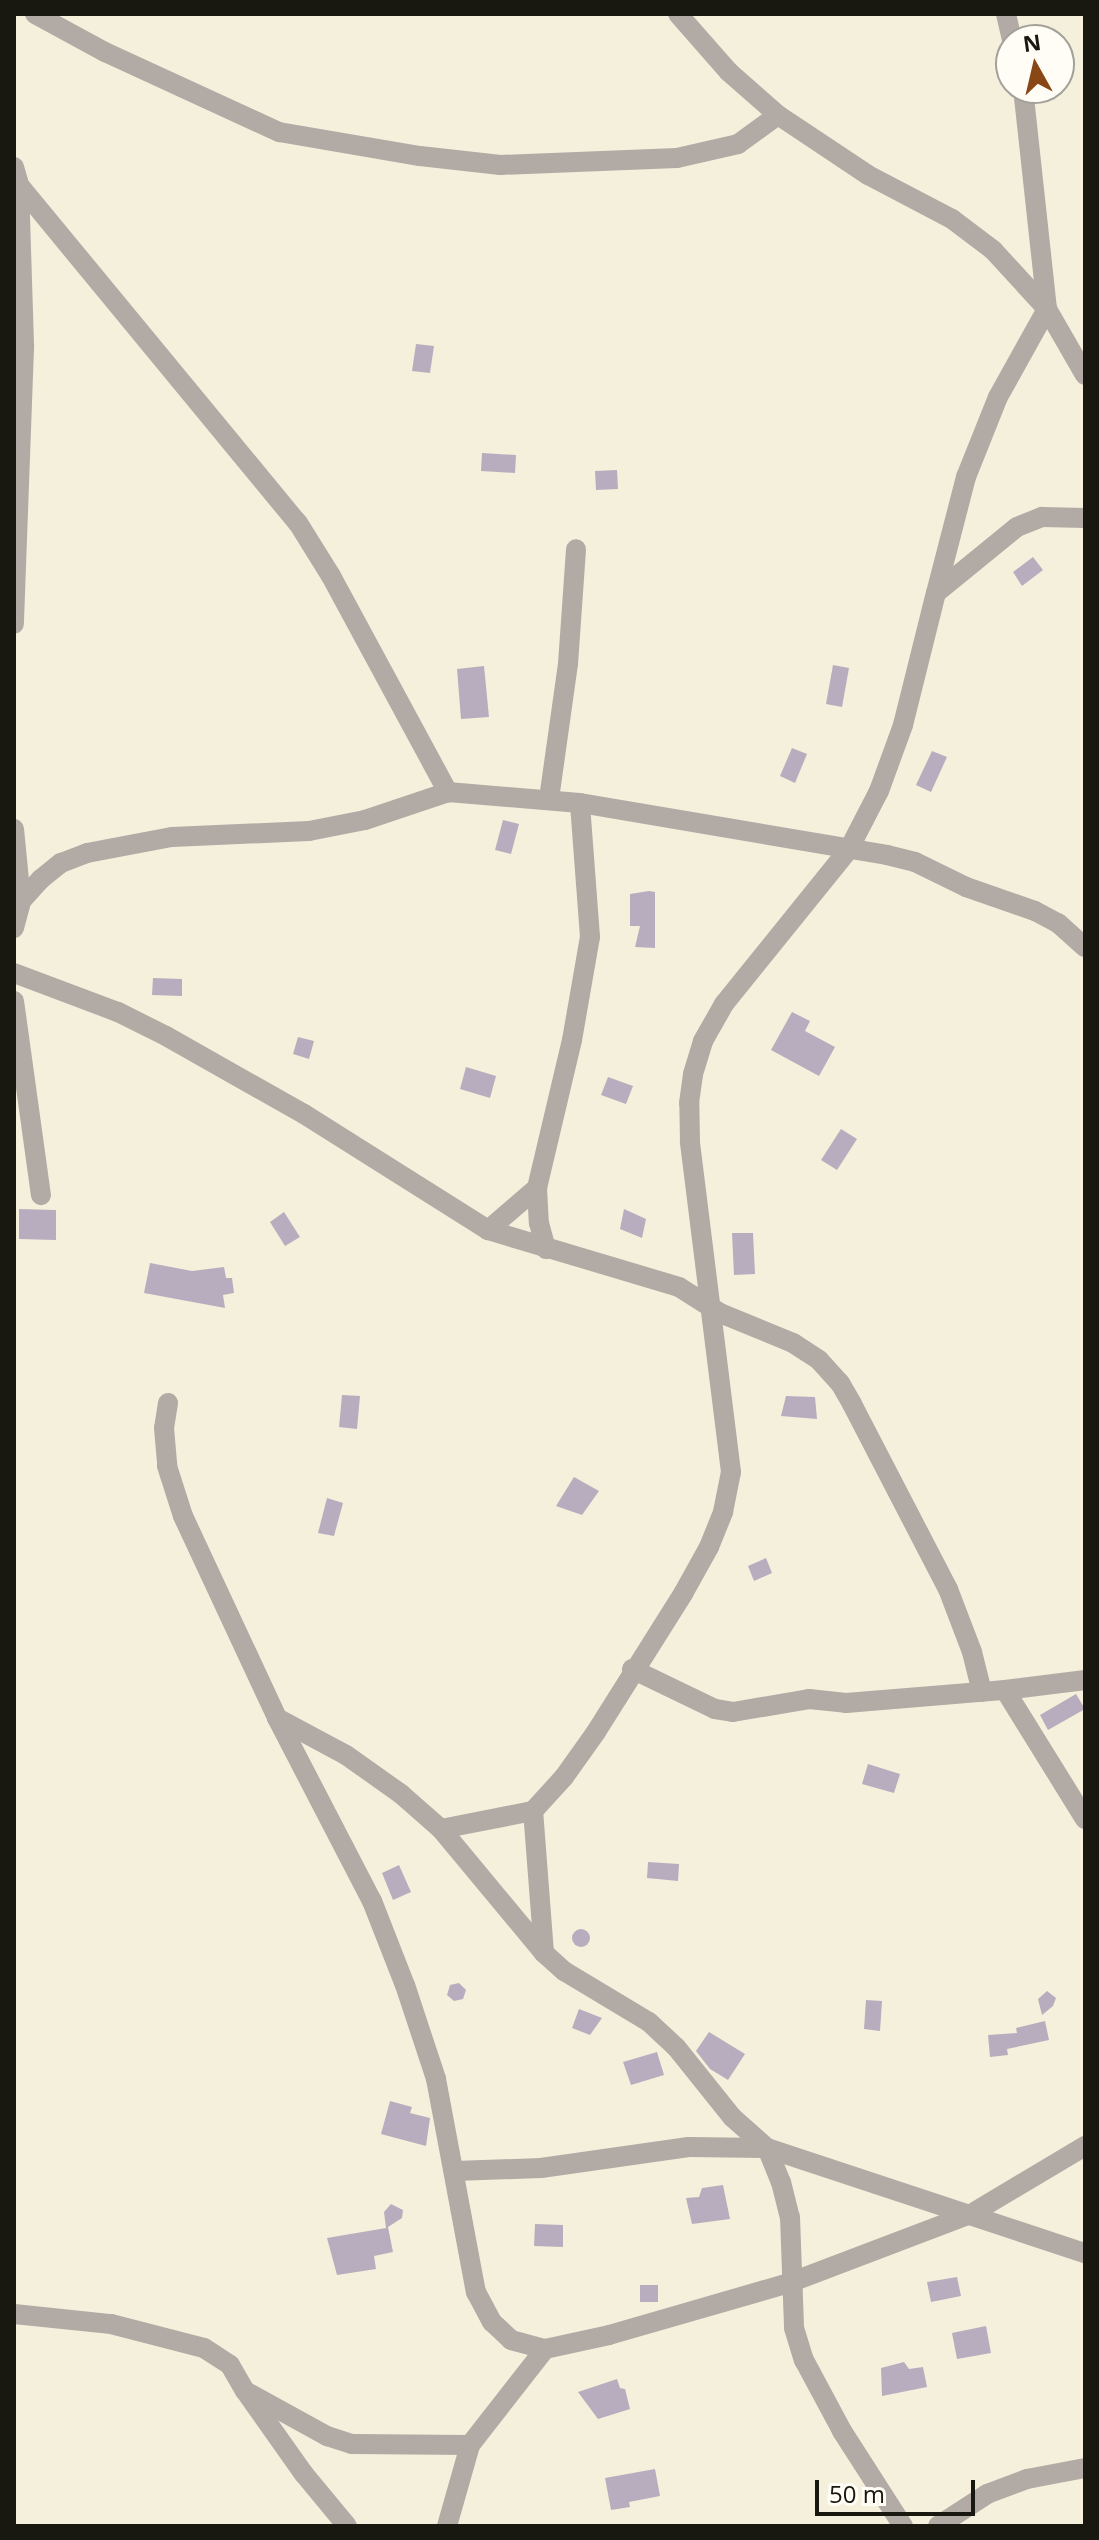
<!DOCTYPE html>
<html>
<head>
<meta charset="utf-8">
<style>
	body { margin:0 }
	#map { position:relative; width:1099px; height:2540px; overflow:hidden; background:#f4f0dc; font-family:"Open Sans",sans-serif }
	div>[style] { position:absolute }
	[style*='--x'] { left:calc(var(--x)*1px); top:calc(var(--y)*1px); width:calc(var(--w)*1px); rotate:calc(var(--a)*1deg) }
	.building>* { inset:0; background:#b8adbe }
	.round { border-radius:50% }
	.minor>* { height:20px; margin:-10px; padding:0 10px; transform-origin:10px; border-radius:10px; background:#b2aaa5 }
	span { translate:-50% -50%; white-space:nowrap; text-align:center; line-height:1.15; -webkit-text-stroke:6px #fffdf5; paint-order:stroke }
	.frame { position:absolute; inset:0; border:16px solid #181710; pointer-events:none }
	.north { position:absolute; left:995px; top:24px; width:80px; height:80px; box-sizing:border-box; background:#fffdf5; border:2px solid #a3a199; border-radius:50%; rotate:352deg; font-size:22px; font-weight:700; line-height:32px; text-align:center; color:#181710 }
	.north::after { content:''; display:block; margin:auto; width:28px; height:36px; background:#894715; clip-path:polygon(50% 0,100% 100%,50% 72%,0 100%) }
	.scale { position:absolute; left:815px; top:2480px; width:160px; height:36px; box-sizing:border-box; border:4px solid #181710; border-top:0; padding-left:10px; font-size:24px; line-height:28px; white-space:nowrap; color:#181710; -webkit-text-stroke:6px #fffdf5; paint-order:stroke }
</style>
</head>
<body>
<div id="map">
	<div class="building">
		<div style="clip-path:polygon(416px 344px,434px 346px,430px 373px,412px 371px)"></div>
		<div style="clip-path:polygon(482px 453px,516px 455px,515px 473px,481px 471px)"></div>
		<div style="clip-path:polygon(617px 470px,618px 489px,596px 490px,595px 471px)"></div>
		<div style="clip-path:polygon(1033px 557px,1043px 570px,1022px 586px,1013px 572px)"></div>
		<div style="clip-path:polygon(833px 665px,849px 668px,842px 707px,826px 704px)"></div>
		<div style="clip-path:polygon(484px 666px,489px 717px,461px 719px,457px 669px)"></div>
		<div style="clip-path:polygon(792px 748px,807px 754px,795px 783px,780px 776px)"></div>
		<div style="clip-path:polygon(932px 751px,947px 757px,931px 792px,916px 785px)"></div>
		<div style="clip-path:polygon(503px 820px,519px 824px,511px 854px,495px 850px)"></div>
		<div style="clip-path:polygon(649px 891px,655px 892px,655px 948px,635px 947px,640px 926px,630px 926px,630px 894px)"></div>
		<div style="clip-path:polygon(153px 978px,182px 979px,182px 996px,152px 995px)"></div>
		<div style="clip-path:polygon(792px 1012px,810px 1021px,805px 1031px,835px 1047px,819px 1076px,771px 1050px)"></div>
		<div style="clip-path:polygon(298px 1037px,314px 1041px,309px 1059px,293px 1054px)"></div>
		<div style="clip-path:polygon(466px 1067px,496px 1076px,490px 1098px,460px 1089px)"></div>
		<div style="clip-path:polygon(608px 1077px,633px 1086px,626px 1104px,601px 1095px)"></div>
		<div style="clip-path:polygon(841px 1129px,857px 1139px,837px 1170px,821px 1160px)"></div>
		<div style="clip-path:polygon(19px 1209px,56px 1210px,56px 1240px,19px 1239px)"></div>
		<div style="clip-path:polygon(624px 1209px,646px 1219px,642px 1238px,620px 1229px)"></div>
		<div style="clip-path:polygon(284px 1212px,300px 1237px,285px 1246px,270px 1222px)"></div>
		<div style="clip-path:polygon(732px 1233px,753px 1233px,755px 1274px,734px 1275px)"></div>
		<div style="clip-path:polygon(150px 1263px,192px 1271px,224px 1267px,226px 1278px,232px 1278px,234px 1293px,223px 1295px,225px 1308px,144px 1293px)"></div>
		<div style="clip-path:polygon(342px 1395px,360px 1396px,357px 1429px,339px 1427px)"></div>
		<div style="clip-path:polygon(786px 1396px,815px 1397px,817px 1419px,781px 1416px)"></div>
		<div style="clip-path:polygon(574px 1477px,599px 1491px,582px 1515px,556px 1506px)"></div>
		<div style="clip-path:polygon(327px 1498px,343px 1503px,334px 1536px,318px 1533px)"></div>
		<div style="clip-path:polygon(766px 1558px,772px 1573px,754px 1581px,748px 1566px)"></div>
		<div style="clip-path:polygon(1076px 1694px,1085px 1709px,1048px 1730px,1040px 1715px)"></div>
		<div style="clip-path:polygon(868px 1764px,900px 1774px,894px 1793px,862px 1784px)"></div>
		<div style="clip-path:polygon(648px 1862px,679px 1864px,678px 1881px,647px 1878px)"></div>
		<div style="clip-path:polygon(399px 1865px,411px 1892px,393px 1900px,382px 1873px)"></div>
		<div class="round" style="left:572px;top:1929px;width:18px;height:18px"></div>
		<div style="clip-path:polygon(459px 1983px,466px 1990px,463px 1999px,454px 2001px,447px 1995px,450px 1985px)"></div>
		<div style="clip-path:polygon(1047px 1991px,1056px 1998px,1053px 2006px,1042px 2015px,1038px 1999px)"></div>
		<div style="clip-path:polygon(866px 2000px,882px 2001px,880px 2031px,864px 2029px)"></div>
		<div style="clip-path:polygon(579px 2009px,602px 2018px,590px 2035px,572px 2028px)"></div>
		<div style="clip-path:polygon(1045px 2021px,1049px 2040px,1007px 2049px,1008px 2055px,990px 2057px,988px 2035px,1017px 2033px,1016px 2028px)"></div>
		<div style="clip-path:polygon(709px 2032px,745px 2054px,728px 2080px,710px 2069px,696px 2051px)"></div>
		<div style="clip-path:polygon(657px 2052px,664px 2075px,631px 2085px,623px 2062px)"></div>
		<div style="clip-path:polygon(390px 2101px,412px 2107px,410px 2113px,430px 2118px,426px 2146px,381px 2134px)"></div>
		<div style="clip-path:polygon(723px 2185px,730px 2219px,692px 2224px,686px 2198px,699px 2197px,702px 2188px)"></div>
		<div style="clip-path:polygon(391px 2204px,403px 2210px,402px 2218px,388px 2227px,393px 2252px,374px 2256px,376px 2269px,337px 2275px,327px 2238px,386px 2228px,384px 2212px)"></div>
		<div style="clip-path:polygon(535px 2224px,563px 2225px,563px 2247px,534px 2246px)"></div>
		<div style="clip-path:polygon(957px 2277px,961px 2296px,931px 2302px,927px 2282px)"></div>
		<div style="clip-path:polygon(640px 2285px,658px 2285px,658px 2302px,640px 2302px)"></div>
		<div style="clip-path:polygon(986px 2326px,991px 2353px,957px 2359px,952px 2333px)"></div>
		<div style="clip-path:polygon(904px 2362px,909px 2369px,923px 2367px,927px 2387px,882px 2396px,881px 2368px)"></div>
		<div style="clip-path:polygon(617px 2379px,620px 2388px,625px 2389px,630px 2409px,598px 2419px,578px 2392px)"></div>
		<div style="clip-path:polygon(655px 2469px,660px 2496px,629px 2502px,630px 2507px,611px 2510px,605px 2478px)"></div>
	</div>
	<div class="minor">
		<div style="--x:35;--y:14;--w:80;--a:28.5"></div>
		<div style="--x:105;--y:52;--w:192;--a:24.7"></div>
		<div style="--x:279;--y:132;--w:143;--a:9.7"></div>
		<div style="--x:420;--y:156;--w:81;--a:6.4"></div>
		<div style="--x:500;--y:165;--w:177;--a:-2.3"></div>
		<div style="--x:677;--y:158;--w:63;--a:-12.9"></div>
		<div style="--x:738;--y:144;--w:49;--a:-35.9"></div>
		<div style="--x:678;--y:14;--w:77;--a:48.7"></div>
		<div style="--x:729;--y:72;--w:65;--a:41.3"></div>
		<div style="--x:778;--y:115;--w:108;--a:33.7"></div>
		<div style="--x:868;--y:175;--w:95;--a:27.6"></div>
		<div style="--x:952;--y:219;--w:51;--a:37.1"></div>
		<div style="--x:993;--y:250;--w:80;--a:47.5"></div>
		<div style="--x:1047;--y:309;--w:76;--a:60.1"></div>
		<div style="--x:1006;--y:14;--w:27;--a:77"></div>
		<div style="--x:14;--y:167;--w:19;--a:74"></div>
		<div style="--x:19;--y:185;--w:163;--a:88.2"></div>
		<div style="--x:24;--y:348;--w:276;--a:92.1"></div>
		<div style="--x:19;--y:185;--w:438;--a:50.5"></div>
		<div style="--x:298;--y:523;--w:62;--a:58.1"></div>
		<div style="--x:331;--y:576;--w:246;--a:61.6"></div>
		<div style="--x:936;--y:593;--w:120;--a:-75.5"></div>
		<div style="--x:966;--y:477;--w:86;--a:-68.2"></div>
		<div style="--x:998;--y:397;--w:101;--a:-60.9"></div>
		<div style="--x:1047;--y:309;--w:222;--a:-96.2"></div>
		<div style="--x:549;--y:799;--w:136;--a:-82"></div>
		<div style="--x:568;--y:664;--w:115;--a:-86"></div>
		<div style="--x:14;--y:829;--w:72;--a:84.4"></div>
		<div style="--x:14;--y:928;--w:28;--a:-75"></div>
		<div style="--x:21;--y:901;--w:30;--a:-48"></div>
		<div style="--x:41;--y:879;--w:26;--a:-39"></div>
		<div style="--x:61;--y:863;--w:28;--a:-21"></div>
		<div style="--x:87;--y:853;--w:86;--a:-10.7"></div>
		<div style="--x:172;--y:837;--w:137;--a:-2.5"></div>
		<div style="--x:309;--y:831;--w:57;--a:-11.1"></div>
		<div style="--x:365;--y:820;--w:88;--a:-18.6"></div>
		<div style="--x:448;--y:792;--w:132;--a:4.8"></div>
		<div style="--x:580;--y:803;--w:311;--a:9.6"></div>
		<div style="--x:887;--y:855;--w:29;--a:14"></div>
		<div style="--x:915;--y:862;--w:57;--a:26.1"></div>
		<div style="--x:966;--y:887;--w:73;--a:19.2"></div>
		<div style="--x:1035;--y:911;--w:26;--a:28"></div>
		<div style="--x:1058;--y:923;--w:36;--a:42"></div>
		<div style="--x:14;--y:973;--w:111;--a:20.6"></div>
		<div style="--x:118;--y:1012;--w:54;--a:26.6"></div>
		<div style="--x:166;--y:1036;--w:159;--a:29.5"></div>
		<div style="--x:304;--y:1114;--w:218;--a:32.2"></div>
		<div style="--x:488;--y:1230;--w:199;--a:16.6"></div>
		<div style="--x:679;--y:1287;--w:49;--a:32.4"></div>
		<div style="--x:720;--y:1313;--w:79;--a:22.3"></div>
		<div style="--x:793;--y:1343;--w:31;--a:33"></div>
		<div style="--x:819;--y:1360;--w:31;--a:48"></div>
		<div style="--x:840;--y:1383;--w:24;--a:60"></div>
		<div style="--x:852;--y:1404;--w:208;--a:62.6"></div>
		<div style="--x:948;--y:1589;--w:67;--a:69.1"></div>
		<div style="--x:972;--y:1652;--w:41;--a:76"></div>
		<div style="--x:14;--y:1001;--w:196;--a:82.1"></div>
		<div style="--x:537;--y:1188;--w:35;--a:87"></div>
		<div style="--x:539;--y:1223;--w:27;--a:75"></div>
		<div style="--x:488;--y:1230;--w:65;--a:-40.6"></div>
		<div style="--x:537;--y:1188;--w:152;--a:-76.7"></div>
		<div style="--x:572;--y:1040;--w:105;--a:-80.1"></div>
		<div style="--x:590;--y:937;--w:134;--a:-94.3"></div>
		<div style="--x:168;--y:1403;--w:25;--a:99"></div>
		<div style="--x:164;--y:1428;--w:38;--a:85"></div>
		<div style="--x:167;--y:1466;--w:52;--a:72.3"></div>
		<div style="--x:183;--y:1516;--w:223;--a:65"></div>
		<div style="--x:277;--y:1718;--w:206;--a:62.6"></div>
		<div style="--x:372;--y:1901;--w:90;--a:68.6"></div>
		<div style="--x:405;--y:1985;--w:99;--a:71.7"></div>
		<div style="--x:436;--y:2079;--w:217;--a:79.4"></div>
		<div style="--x:476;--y:2292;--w:34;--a:62"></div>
		<div style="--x:492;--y:2322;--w:26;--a:43"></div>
		<div style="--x:511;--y:2340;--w:35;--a:15"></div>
		<div style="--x:545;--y:2349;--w:66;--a:-12.3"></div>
		<div style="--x:609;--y:2335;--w:187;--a:-16.1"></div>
		<div style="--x:789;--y:2283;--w:195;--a:-20.8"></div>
		<div style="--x:971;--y:2214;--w:133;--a:-30.8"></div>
		<div style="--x:632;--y:1669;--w:92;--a:25.7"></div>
		<div style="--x:715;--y:1709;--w:18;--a:9"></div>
		<div style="--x:733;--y:1712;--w:77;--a:-9.7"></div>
		<div style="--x:809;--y:1699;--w:37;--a:6"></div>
		<div style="--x:846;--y:1703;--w:160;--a:-4.7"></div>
		<div style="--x:1005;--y:1690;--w:152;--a:58.2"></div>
		<div style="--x:1005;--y:1690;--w:81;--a:-7.1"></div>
		<div style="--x:277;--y:1718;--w:78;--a:28.2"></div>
		<div style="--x:346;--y:1755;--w:67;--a:35.3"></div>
		<div style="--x:401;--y:1794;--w:53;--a:41.2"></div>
		<div style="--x:441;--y:1829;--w:161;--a:50.3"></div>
		<div style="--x:544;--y:1953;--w:27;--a:42"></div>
		<div style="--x:564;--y:1971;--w:99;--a:31"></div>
		<div style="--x:649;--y:2022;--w:37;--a:43"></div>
		<div style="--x:676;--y:2047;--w:90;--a:51.3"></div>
		<div style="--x:732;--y:2117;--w:47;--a:41.5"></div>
		<div style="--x:767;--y:2148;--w:37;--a:68"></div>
		<div style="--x:781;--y:2182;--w:36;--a:76"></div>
		<div style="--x:790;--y:2217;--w:111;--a:87.9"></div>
		<div style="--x:794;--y:2328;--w:34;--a:73"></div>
		<div style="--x:804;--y:2360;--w:81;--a:61.8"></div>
		<div style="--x:842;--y:2431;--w:113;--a:57.3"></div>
		<div style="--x:441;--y:1829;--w:94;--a:-11.1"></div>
		<div style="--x:544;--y:1953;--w:142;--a:-94.4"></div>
		<div style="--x:533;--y:1811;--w:46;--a:-47.6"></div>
		<div style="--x:564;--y:1777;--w:55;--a:-54.6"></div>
		<div style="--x:596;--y:1732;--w:165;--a:-57.8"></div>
		<div style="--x:684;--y:1592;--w:51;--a:-60.9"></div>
		<div style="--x:709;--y:1547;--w:38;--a:-68"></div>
		<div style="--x:723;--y:1512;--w:41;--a:-78.7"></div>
		<div style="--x:731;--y:1472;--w:333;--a:-97.1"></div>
		<div style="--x:690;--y:1142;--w:39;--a:-91"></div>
		<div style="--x:689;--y:1103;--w:29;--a:-82"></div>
		<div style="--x:693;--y:1074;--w:34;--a:-73"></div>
		<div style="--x:703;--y:1041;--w:43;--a:-60.4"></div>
		<div style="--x:724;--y:1004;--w:199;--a:-51.1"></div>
		<div style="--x:849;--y:849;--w:65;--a:-62.7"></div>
		<div style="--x:879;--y:791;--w:70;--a:-70"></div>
		<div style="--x:903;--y:725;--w:136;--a:-76"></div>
		<div style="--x:936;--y:593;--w:104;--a:-39.2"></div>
		<div style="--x:1017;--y:527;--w:27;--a:-22"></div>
		<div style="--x:1042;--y:517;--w:43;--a:1.3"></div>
		<div style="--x:455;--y:2171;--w:86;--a:-2"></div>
		<div style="--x:541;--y:2168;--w:149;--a:-8.1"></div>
		<div style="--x:689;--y:2147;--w:78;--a:0.7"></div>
		<div style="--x:767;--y:2148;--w:335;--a:18.3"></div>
		<div style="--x:14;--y:2314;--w:98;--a:5.9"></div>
		<div style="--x:111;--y:2324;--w:96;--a:14.5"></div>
		<div style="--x:204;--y:2348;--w:31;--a:33"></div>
		<div style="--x:230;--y:2365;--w:30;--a:60"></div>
		<div style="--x:245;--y:2391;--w:94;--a:28.8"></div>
		<div style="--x:327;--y:2436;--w:26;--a:18"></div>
		<div style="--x:352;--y:2444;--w:118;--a:0.5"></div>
		<div style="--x:248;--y:2395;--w:97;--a:54.7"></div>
		<div style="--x:304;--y:2474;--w:67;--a:50.4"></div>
		<div style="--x:447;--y:2526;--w:84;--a:-74.1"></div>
		<div style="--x:470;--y:2445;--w:122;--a:-52"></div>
		<div style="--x:938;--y:2526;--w:59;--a:-33.1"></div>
		<div style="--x:987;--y:2494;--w:43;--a:-20.6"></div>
		<div style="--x:1027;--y:2479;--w:59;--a:-10.7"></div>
	</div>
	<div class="frame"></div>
	<div class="north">N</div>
	<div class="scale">50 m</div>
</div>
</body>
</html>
